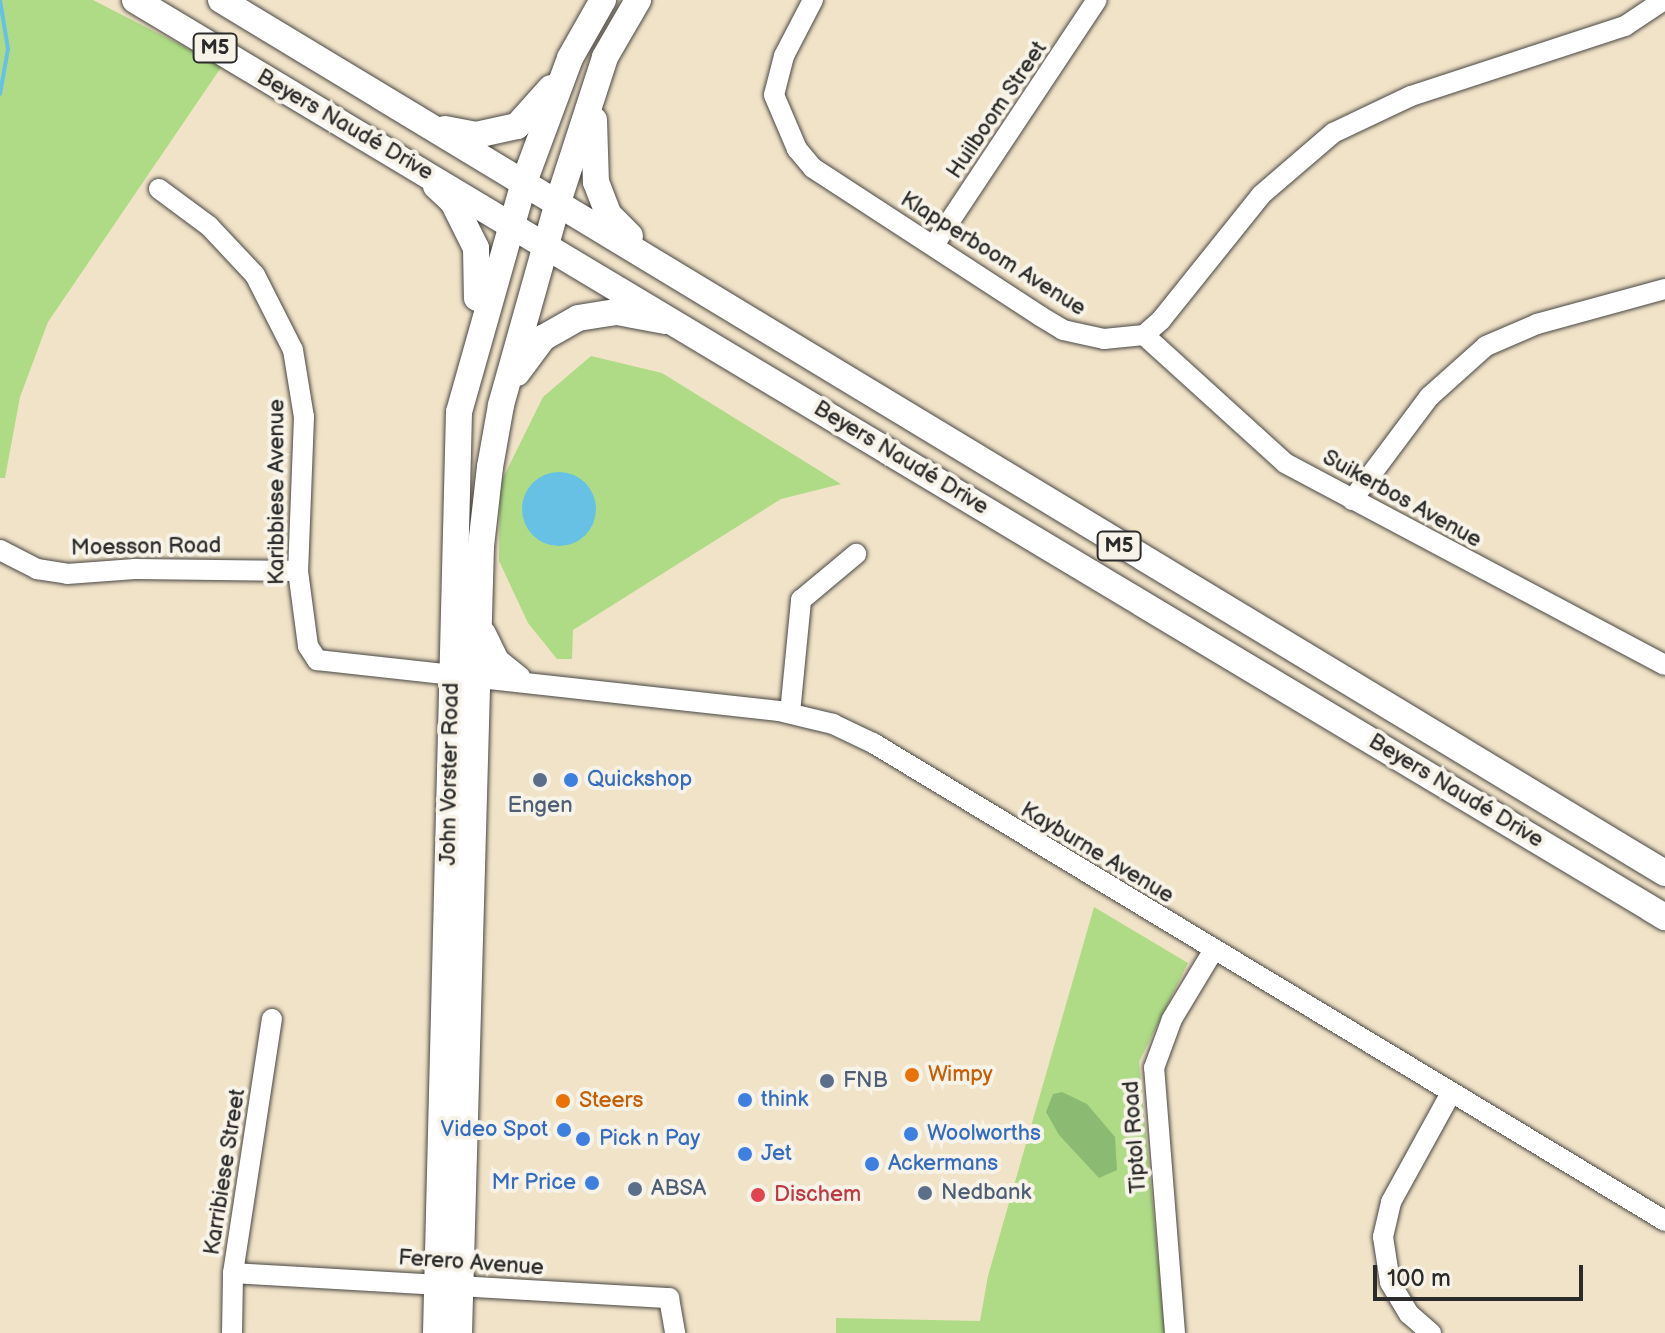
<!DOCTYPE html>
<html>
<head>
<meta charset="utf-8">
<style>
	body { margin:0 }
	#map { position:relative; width:1665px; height:1333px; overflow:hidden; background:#f1e3c8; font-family:"Balsamiq Sans",sans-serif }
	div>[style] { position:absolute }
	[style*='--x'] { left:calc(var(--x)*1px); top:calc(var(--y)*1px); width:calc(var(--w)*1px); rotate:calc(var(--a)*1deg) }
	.green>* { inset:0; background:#afdb86 }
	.forest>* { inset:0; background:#8bbb73 }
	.water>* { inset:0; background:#67c1e5 }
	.round { border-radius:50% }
	.stream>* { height:4px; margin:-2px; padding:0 2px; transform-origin:2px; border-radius:2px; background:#67c1e5 }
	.roads { filter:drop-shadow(0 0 2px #494743) drop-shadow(0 0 2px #494743) }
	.minor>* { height:20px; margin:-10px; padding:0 10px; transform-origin:10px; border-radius:10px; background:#fff }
	.major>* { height:26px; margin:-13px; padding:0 13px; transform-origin:13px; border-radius:13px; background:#fff }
	.dots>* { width:22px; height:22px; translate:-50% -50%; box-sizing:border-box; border:4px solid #f7f3e8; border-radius:50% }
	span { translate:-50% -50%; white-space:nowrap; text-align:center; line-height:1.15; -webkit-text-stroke:8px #f7f3e8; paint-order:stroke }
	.shield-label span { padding:2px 6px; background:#f7f3e8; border:2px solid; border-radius:6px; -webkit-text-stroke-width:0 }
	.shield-label { font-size:20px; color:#2b2b2b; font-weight:700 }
	.street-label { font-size:22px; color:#2b2b2b }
	.shop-label { font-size:22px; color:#366cbe }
	.left { translate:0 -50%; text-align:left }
	.right { translate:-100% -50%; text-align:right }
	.service-label { font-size:22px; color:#4e5e75 }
	.food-label { font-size:22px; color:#c56008 }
	.health-label { font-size:22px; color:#be3a42 }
	.scale { position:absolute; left:1373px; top:1265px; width:210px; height:36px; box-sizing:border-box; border:4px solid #2b2b2b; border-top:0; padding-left:10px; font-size:24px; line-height:28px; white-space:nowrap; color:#2b2b2b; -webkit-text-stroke:6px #f7f3e8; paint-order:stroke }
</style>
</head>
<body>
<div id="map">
	<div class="green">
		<div style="clip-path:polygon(0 0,93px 0,222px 66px,48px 322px,20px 397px,5px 478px,0 478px)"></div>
		<div style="clip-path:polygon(591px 356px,662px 373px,841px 484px,781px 499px,573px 630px,572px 659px,557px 659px,528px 623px,499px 561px,500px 484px,543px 397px)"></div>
		<div style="clip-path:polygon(1094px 907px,1188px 963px,1139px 1062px,1165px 1333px,836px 1333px,836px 1318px,980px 1321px,988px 1276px)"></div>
	</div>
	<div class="forest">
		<div style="clip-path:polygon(1062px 1092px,1087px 1104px,1115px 1137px,1117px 1170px,1099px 1178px,1059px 1135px,1046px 1112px,1053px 1094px)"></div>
	</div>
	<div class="water">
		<div class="round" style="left:522px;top:472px;width:74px;height:74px"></div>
	</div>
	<div class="stream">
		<div style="--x:0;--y:94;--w:46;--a:-79.9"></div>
		<div style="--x:8;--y:49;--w:50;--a:-99.3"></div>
	</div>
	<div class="roads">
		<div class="minor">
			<div style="--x:813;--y:0;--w:63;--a:117.4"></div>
			<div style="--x:784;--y:56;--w:40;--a:104.4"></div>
			<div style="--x:774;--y:95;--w:59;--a:66.9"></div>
			<div style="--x:797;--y:149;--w:25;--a:50"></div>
			<div style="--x:813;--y:168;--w:271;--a:33.1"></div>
			<div style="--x:1040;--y:316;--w:27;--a:31"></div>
			<div style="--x:1063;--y:330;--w:42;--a:12.4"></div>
			<div style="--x:1104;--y:339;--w:40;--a:-5.7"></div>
			<div style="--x:1144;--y:335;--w:23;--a:-41"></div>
			<div style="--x:1161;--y:320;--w:160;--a:-51.3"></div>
			<div style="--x:1261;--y:195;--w:95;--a:-40.7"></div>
			<div style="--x:1333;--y:133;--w:86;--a:-25.4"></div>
			<div style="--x:1411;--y:96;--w:225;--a:-18.1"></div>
			<div style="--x:1625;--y:26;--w:47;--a:-33.7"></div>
			<div style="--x:159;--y:189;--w:62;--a:36.5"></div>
			<div style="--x:209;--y:226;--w:67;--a:46.8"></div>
			<div style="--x:255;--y:275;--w:84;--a:63.1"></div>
			<div style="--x:293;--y:350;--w:68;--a:80.7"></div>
			<div style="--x:304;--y:417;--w:154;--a:92.2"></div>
			<div style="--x:298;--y:571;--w:76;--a:82.4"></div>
			<div style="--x:308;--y:646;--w:17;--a:57"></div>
			<div style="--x:317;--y:660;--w:465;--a:6.3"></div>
			<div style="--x:779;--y:711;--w:56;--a:13.5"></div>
			<div style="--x:833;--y:724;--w:44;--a:25.4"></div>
			<div style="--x:873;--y:743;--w:925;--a:31.11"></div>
			<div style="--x:934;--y:245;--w:294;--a:-56.4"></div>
			<div style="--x:1144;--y:335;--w:190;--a:42.2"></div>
			<div style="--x:1285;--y:463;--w:430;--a:28"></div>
			<div style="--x:1352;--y:500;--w:129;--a:-53.2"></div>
			<div style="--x:1429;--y:397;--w:76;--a:-41.8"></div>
			<div style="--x:1486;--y:346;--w:56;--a:-23.3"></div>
			<div style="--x:1537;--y:324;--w:133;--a:-15.3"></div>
			<div style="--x:0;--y:550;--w:42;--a:27.2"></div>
			<div style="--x:37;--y:569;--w:30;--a:9"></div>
			<div style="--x:67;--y:574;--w:68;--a:-4.2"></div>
			<div style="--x:135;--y:569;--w:163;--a:0.7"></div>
			<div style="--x:790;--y:713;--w:114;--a:-84.4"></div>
			<div style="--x:801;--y:600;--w:72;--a:-39.9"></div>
			<div style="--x:233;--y:1273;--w:437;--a:3.3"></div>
			<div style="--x:669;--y:1298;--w:36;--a:80"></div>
			<div style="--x:232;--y:1333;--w:60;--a:-89"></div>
			<div style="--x:233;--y:1273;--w:257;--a:-81.3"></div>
			<div style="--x:1175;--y:1333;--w:266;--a:-94.5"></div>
			<div style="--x:1154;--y:1068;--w:52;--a:-69.8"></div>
			<div style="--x:1172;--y:1019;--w:79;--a:-58.9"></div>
			<div style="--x:1431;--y:1333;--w:29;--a:-139"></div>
			<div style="--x:1409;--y:1314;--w:37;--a:-121"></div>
			<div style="--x:1390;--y:1282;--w:46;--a:-98.8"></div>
			<div style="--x:1383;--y:1237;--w:36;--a:-77"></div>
			<div style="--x:1391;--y:1202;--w:124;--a:-61.2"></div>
		</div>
		<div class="major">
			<div style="--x:135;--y:0;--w:1784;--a:30.94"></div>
			<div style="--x:221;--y:0;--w:1687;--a:31.16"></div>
			<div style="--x:594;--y:120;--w:62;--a:88.2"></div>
			<div style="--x:596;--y:182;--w:34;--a:69"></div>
			<div style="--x:608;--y:214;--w:31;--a:45"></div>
			<div style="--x:445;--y:129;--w:32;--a:11"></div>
			<div style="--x:476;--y:135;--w:42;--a:-12.4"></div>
			<div style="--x:517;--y:126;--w:51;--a:-48.2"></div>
			<div style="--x:436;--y:186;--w:23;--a:43"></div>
			<div style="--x:453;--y:202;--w:51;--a:63.4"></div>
			<div style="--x:476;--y:248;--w:50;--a:88.9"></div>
			<div style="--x:517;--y:373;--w:44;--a:-53.4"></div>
			<div style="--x:543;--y:338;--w:40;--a:-29.7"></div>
			<div style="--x:578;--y:318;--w:39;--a:-9"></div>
			<div style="--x:617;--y:312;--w:49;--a:10.6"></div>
			<div style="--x:483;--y:634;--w:30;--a:64"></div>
			<div style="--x:496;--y:661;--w:28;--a:39"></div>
			<div style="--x:436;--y:1333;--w:921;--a:-88.57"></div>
			<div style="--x:459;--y:412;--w:239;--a:-74.2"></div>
			<div style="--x:524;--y:182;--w:132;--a:-69.6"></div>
			<div style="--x:570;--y:58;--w:67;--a:-60.4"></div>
			<div style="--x:459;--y:1333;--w:787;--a:-88.4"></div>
			<div style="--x:481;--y:546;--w:80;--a:-83.5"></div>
			<div style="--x:490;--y:467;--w:63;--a:-79.9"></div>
			<div style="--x:501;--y:405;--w:211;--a:-74.3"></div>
			<div style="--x:558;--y:202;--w:152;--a:-72"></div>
			<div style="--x:605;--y:57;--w:66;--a:-59.9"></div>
		</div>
	</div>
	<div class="dots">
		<div style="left:540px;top:780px;background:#5c6f8a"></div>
		<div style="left:571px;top:780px;background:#3f7fe0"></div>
		<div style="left:912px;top:1075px;background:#e8710a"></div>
		<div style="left:827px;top:1081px;background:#5c6f8a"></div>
		<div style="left:745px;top:1100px;background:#3f7fe0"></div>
		<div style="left:563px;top:1101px;background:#e8710a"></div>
		<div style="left:564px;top:1130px;background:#3f7fe0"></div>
		<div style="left:911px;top:1134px;background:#3f7fe0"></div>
		<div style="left:583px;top:1139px;background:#3f7fe0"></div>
		<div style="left:745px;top:1154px;background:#3f7fe0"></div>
		<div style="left:872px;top:1164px;background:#3f7fe0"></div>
		<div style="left:592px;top:1183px;background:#3f7fe0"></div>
		<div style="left:635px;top:1189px;background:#5c6f8a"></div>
		<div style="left:925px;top:1193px;background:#5c6f8a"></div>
		<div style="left:758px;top:1195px;background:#e0444e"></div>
	</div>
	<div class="shield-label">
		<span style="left:215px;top:48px">M5</span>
		<span style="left:1119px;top:546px">M5</span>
	</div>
	<div class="street-label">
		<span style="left:997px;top:110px;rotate:-56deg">Huilboom Street</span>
		<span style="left:345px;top:125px;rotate:30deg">Beyers Naudé Drive</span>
		<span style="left:993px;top:254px;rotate:32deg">Klapperboom Avenue</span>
		<span style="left:901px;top:458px;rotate:31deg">Beyers Naudé Drive</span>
		<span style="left:277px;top:492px;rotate:-90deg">Karibbiese Avenue</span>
		<span style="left:1402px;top:499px;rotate:29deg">Suikerbos Avenue</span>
		<span style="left:146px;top:547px;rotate:-1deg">Moesson Road</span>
		<span style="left:450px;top:774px;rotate:-89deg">John Vorster Road</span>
		<span style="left:1456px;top:791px;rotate:31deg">Beyers Naudé Drive</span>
		<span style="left:1097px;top:853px;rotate:31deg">Kayburne Avenue</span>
		<span style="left:1135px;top:1137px;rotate:-94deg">Tiptol Road</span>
		<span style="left:225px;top:1172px;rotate:-81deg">Karribiese Street</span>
		<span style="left:471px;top:1263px;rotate:4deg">Ferero Avenue</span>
	</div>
	<div class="shop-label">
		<span class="left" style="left:587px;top:780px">Quickshop</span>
		<span class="left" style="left:761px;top:1100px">think</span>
		<span class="right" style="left:548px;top:1130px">Video Spot</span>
		<span class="left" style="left:927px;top:1134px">Woolworths</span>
		<span class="left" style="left:599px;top:1139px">Pick n Pay</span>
		<span class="left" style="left:761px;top:1154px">Jet</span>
		<span class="left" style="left:888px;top:1164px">Ackermans</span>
		<span class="right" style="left:576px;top:1183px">Mr Price</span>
	</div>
	<div class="service-label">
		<span style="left:540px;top:806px">Engen</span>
		<span class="left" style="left:843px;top:1081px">FNB</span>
		<span class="left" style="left:651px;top:1189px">ABSA</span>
		<span class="left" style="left:941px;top:1193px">Nedbank</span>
	</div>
	<div class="food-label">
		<span class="left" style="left:928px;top:1075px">Wimpy</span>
		<span class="left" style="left:579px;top:1101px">Steers</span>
	</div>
	<div class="health-label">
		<span class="left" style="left:774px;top:1195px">Dischem</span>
	</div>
	<div class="scale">100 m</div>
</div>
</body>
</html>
